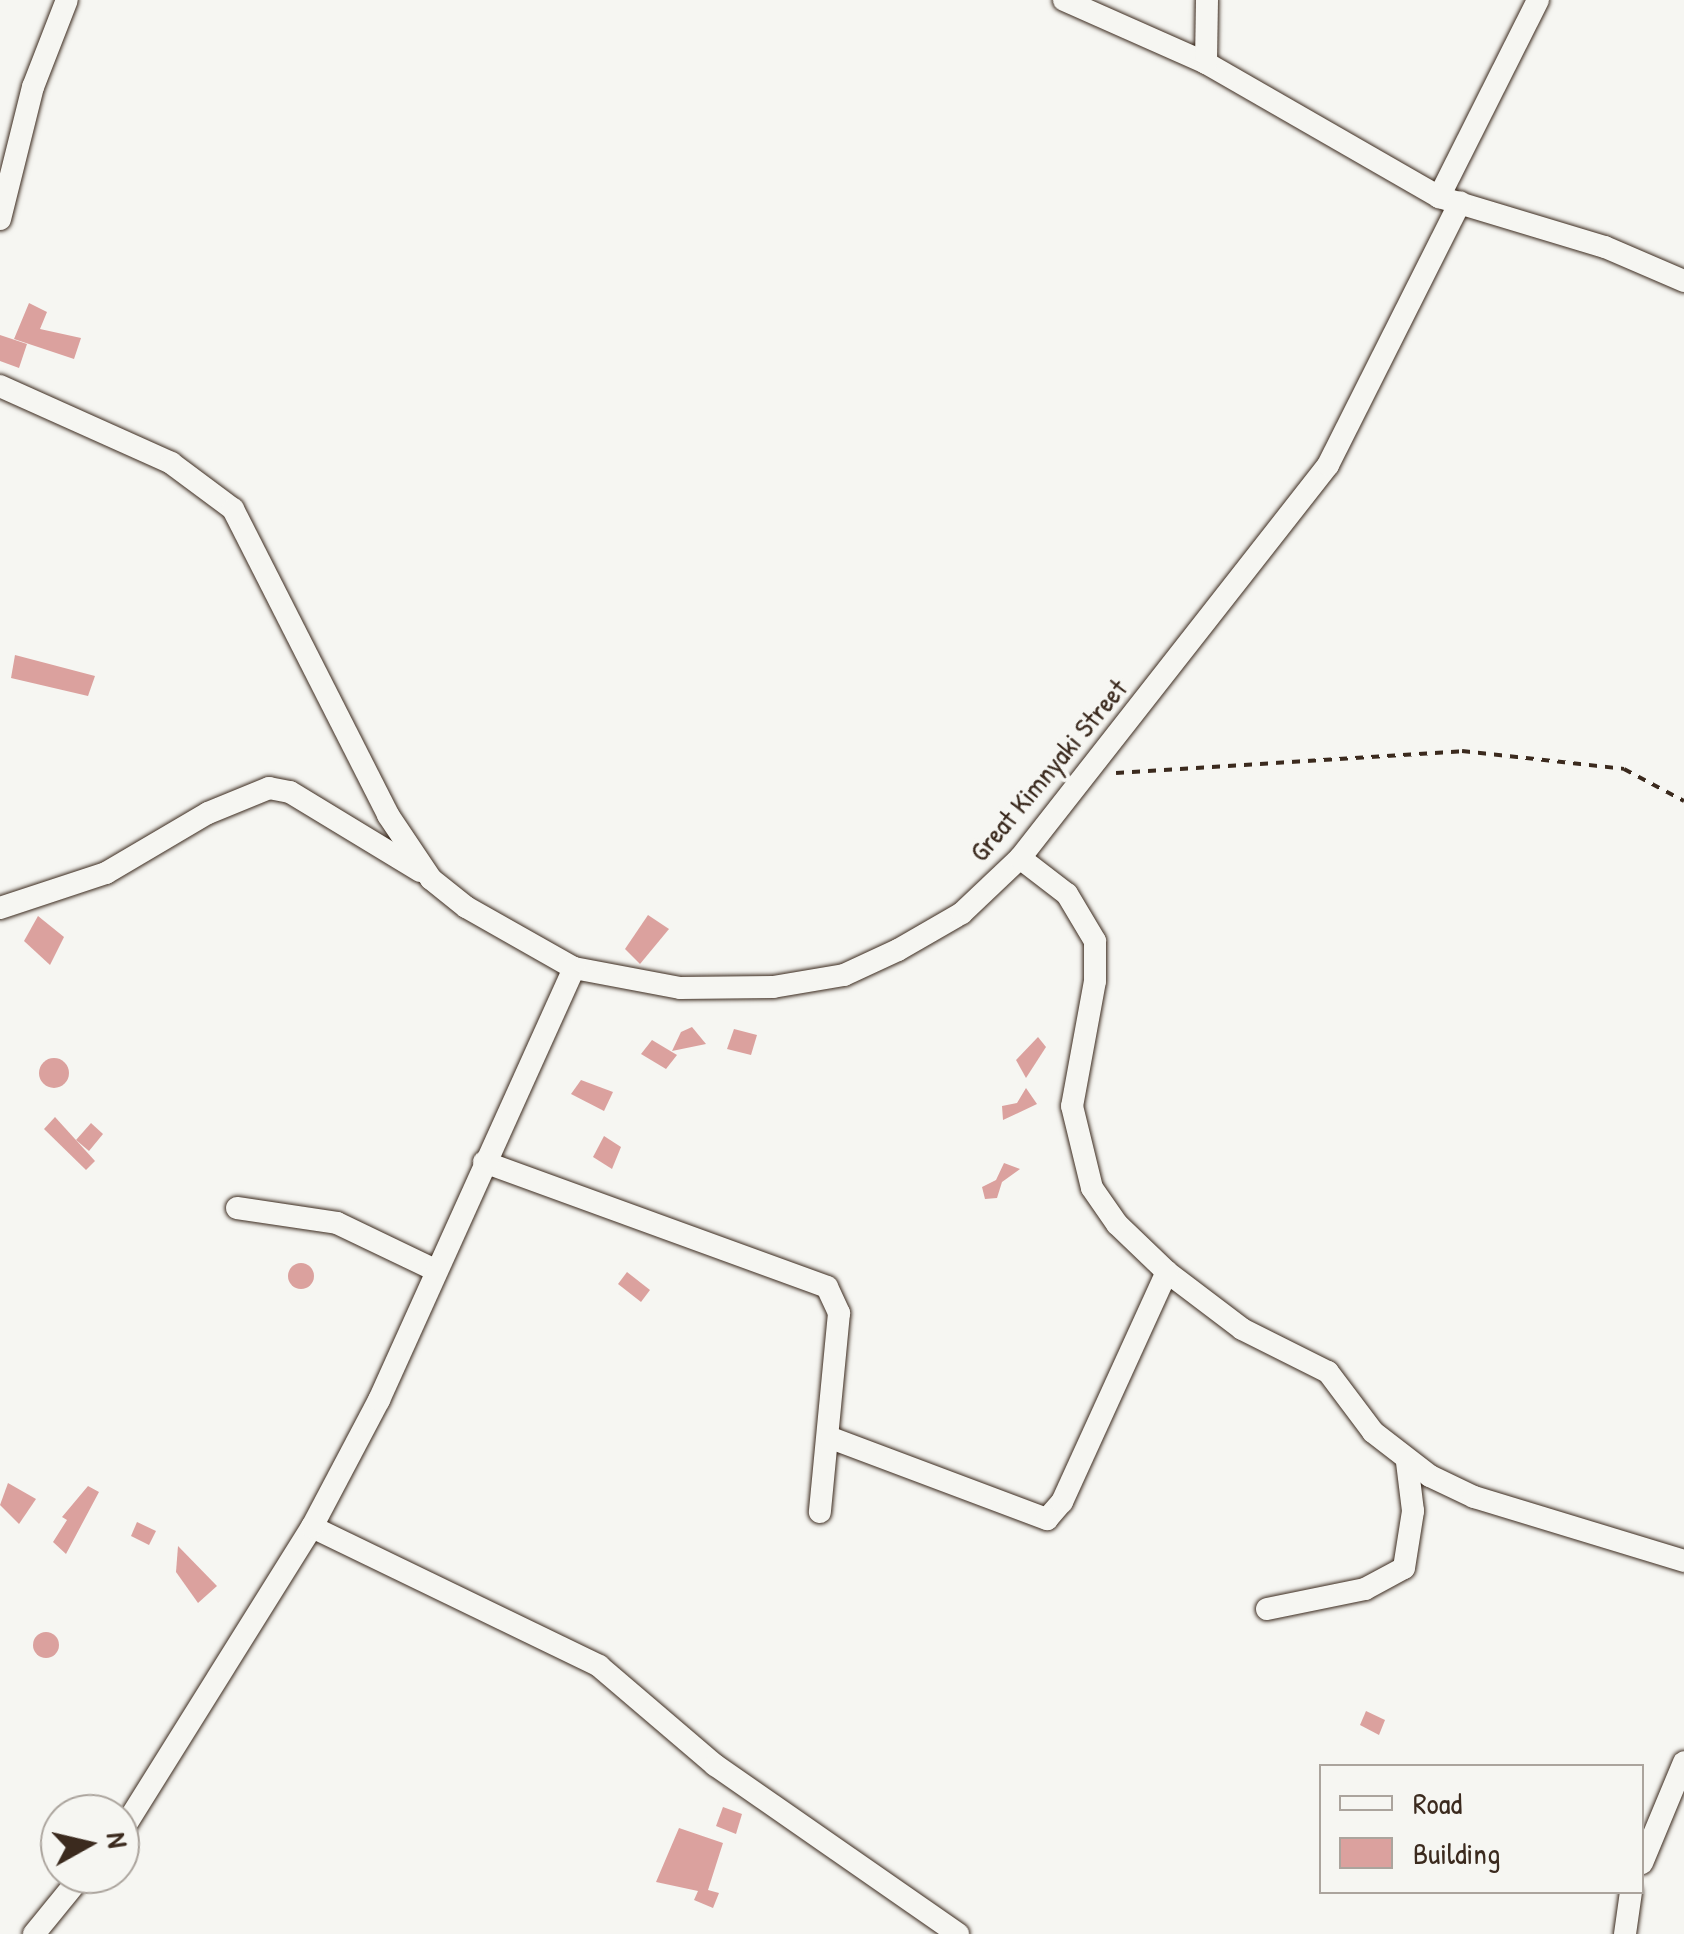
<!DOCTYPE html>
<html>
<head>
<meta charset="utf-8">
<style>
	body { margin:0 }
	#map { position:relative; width:1684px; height:1934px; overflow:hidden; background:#f6f6f2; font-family:"Patrick Hand",sans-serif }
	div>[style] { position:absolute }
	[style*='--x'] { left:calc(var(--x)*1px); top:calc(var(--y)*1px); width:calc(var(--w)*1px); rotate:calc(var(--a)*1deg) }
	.building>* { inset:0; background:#dba19e }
	.round { border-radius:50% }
	.path>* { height:4px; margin-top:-2px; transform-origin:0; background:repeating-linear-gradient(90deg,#3b2a1e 0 8px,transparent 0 16px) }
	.roads { filter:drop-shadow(0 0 2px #3b2a1e) drop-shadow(0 0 2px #3b2a1e) }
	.minor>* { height:22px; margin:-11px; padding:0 11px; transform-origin:11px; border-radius:11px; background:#f6f6f2 }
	span { translate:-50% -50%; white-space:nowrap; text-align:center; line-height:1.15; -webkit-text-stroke:8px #f6f6f2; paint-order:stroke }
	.street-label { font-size:28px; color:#3b2a1e }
	.legend { position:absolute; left:1319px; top:1764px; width:325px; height:130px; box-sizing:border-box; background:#f6f6f2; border:2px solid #aba49d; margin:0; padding:12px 18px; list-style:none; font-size:30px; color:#3b2a1e }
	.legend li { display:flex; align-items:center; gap:20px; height:50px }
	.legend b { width:50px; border:2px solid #aba49d }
	.north { position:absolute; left:40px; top:1794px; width:100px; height:100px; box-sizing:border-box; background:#f6f6f2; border:2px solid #aba49d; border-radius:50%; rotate:82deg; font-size:28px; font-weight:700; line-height:40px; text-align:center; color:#3b2a1e }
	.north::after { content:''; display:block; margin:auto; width:35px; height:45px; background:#3b2a1e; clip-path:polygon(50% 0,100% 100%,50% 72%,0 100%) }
</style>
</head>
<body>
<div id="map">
	<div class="building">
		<div style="clip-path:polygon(29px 303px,47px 312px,40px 329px,81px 338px,74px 359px,14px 339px)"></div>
		<div style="clip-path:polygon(0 335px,27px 344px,19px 368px,0 361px)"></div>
		<div style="clip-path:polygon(15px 655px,95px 676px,88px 696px,11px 678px)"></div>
		<div style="clip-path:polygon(648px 915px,669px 929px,640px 964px,625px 949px)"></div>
		<div style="clip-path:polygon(38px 916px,64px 937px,50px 965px,24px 941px)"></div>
		<div style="clip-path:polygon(692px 1027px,706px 1044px,672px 1051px,681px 1032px)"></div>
		<div style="clip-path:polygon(734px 1029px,757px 1035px,751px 1055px,727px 1049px)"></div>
		<div style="clip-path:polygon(1038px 1037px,1046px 1047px,1026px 1078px,1016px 1060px)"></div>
		<div style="clip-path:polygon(652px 1040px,677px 1055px,666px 1069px,641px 1054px)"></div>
		<div class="round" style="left:39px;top:1058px;width:30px;height:30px"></div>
		<div style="clip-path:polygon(581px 1080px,613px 1092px,604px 1111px,571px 1094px)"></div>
		<div style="clip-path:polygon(1026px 1088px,1037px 1104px,1003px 1120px,1002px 1106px,1017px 1103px)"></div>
		<div style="clip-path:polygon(55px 1117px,95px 1161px,86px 1170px,44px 1129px)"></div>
		<div style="clip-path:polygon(91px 1123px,103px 1134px,89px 1151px,76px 1140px)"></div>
		<div style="clip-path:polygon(604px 1136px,621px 1147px,612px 1169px,593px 1157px)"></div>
		<div style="clip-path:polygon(1004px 1163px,1020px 1169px,1002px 1182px,997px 1198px,985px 1199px,982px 1187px,996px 1180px)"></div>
		<div class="round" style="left:288px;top:1263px;width:26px;height:26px"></div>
		<div style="clip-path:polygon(627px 1272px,650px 1290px,641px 1302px,618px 1284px)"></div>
		<div style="clip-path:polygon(8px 1483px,36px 1499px,19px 1524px,0 1505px)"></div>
		<div style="clip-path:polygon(88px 1486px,99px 1492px,66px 1554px,53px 1542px,67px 1520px,62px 1517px)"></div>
		<div style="clip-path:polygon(137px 1522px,156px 1531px,149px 1545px,131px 1536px)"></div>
		<div style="clip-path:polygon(178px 1546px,217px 1586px,198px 1603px,176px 1572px)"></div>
		<div class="round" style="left:33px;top:1632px;width:26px;height:26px"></div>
		<div style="clip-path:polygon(1366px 1711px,1385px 1720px,1379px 1735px,1360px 1725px)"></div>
		<div style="clip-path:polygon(723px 1807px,742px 1814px,736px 1834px,716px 1826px)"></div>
		<div style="clip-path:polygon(679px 1828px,723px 1843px,708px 1890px,719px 1893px,713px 1908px,694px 1900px,698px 1891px,656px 1882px)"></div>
	</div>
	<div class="path">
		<div style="--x:1116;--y:773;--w:347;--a:-3.6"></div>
		<div style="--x:1462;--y:751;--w:163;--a:6.3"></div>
		<div style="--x:1624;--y:769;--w:68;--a:28.1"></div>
	</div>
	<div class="roads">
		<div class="minor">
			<div style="--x:1064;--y:0;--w:155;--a:23.9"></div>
			<div style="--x:1206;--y:63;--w:269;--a:29.9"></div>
			<div style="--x:1439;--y:197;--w:173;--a:16.8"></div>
			<div style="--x:1605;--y:247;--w:86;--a:23.3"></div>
			<div style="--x:1206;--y:63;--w:63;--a:-89.1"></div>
			<div style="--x:1439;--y:197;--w:220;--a:-63.3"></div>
			<div style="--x:0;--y:219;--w:136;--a:-76"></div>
			<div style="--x:33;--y:87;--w:93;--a:-68.7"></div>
			<div style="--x:0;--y:386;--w:188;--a:24.2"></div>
			<div style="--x:171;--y:463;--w:77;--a:36.6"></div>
			<div style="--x:233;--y:509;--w:343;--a:63.1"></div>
			<div style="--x:388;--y:815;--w:77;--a:56.1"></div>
			<div style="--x:431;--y:879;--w:45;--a:38.7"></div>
			<div style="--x:466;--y:907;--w:124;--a:29.5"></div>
			<div style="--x:574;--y:968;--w:108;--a:10.7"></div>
			<div style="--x:680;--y:988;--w:93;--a:-0.6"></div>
			<div style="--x:773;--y:987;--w:72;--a:-9.6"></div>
			<div style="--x:844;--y:975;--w:60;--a:-24.8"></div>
			<div style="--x:898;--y:950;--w:74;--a:-30"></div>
			<div style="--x:962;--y:913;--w:80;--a:-43.5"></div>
			<div style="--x:1020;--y:858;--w:499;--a:-51.9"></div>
			<div style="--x:1328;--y:465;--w:294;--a:-63.3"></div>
			<div style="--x:1020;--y:858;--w:59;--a:37.5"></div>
			<div style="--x:1067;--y:894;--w:55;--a:59.2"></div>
			<div style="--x:1095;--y:941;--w:40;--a:90"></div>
			<div style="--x:1095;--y:981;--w:127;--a:100.4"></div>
			<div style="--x:1072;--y:1106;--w:84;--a:76.3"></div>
			<div style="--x:1092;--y:1188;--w:44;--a:55.2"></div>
			<div style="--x:1117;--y:1224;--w:69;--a:43.8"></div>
			<div style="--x:1167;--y:1272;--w:94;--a:37.2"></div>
			<div style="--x:1242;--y:1329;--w:96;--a:26.6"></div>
			<div style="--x:1328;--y:1372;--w:75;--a:53.1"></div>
			<div style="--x:1373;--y:1432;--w:72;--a:37.7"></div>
			<div style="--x:1430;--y:1476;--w:49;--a:25.5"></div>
			<div style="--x:1474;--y:1497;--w:220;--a:16.9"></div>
			<div style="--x:0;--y:908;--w:112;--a:-18.3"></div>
			<div style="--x:106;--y:873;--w:118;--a:-30.5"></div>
			<div style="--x:208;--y:813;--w:66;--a:-22.3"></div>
			<div style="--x:269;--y:788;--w:21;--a:11"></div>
			<div style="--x:290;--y:792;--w:152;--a:31.3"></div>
			<div style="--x:484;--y:1162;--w:365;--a:20"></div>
			<div style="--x:827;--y:1287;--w:29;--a:65"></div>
			<div style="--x:839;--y:1313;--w:200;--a:95.5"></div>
			<div style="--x:237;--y:1208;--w:101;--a:8.5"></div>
			<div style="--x:337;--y:1223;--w:109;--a:25.6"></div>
			<div style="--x:831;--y:1438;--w:231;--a:20.6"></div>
			<div style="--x:1047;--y:1519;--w:23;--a:-49"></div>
			<div style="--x:1062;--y:1502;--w:253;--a:-65.5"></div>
			<div style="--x:312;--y:1527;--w:319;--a:25.8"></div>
			<div style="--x:599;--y:1666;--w:153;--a:40.5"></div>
			<div style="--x:715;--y:1765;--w:296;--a:34.8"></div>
			<div style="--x:1267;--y:1609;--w:100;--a:-11.5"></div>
			<div style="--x:1365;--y:1589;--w:44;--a:-28.3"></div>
			<div style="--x:1404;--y:1568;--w:58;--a:-81"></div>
			<div style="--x:1413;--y:1511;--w:49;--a:-97"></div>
			<div style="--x:120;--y:1834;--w:362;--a:-58"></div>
			<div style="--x:312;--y:1527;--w:144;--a:-62.2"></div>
			<div style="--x:379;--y:1400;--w:474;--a:-65.7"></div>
			<div style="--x:1642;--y:1863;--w:109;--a:-67.4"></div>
			<div style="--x:34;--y:1934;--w:77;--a:-50.8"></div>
			<div style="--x:1625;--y:1934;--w:42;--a:-81.9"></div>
		</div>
	</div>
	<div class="street-label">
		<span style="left:1048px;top:770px;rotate:-50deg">Great Kimnyaki Street</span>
	</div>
	<ul class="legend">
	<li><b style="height:12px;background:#f6f6f2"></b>Road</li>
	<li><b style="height:28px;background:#dba19e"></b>Building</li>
	</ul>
	<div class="north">N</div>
</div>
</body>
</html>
